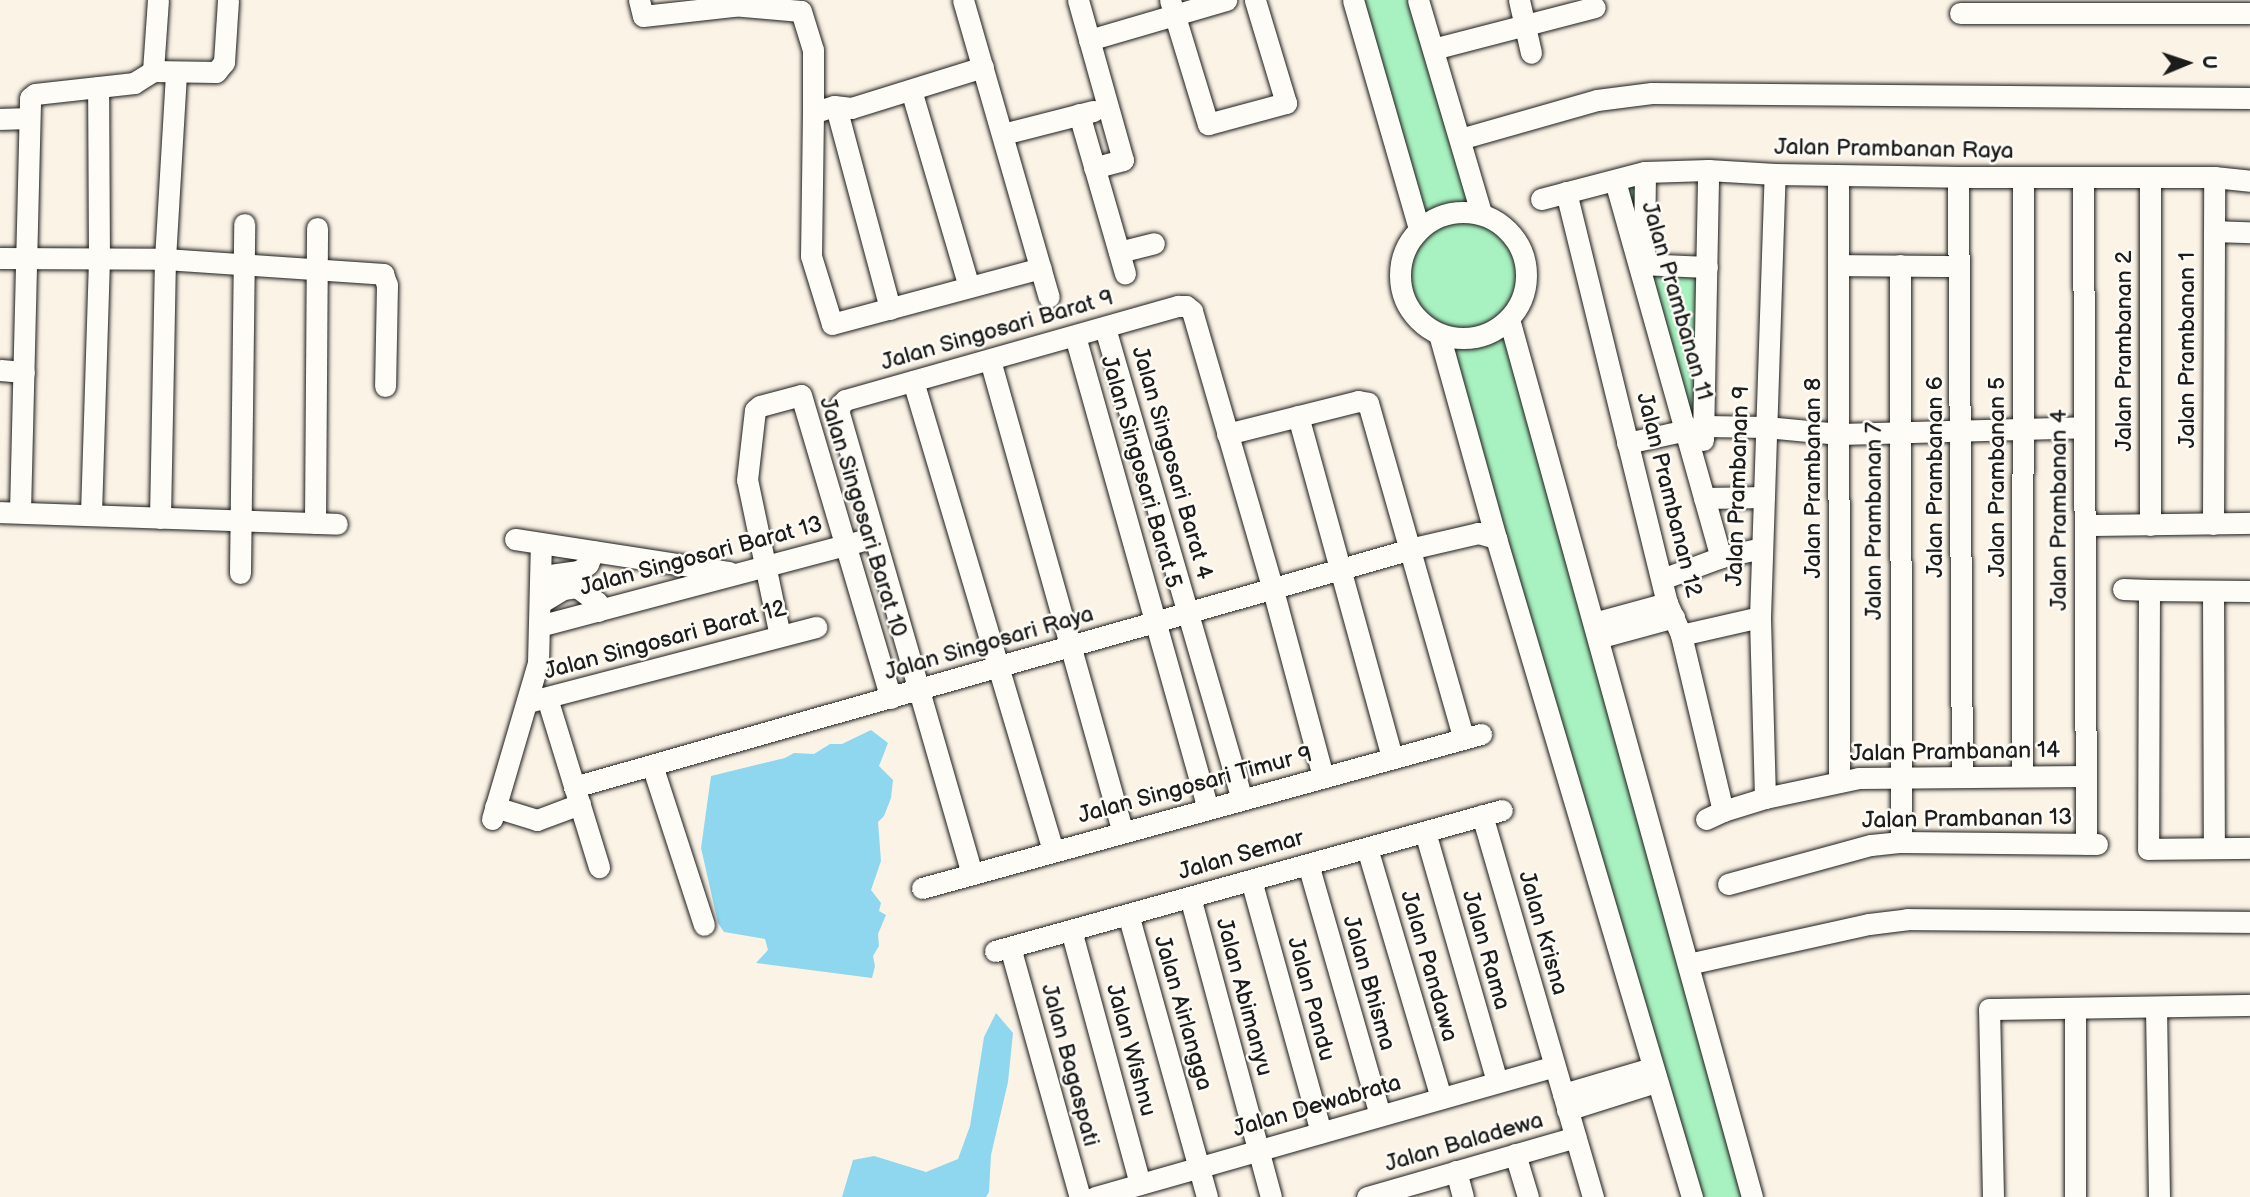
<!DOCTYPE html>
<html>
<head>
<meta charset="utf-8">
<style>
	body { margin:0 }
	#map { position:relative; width:2250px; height:1197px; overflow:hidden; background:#fbf3e6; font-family:"Balsamiq Sans",sans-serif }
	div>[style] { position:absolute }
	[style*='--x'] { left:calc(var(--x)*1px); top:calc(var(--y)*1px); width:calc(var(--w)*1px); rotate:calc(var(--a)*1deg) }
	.green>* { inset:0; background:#a8f1c0 }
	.water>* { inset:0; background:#8ed7ef }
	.roads { filter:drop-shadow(0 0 2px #1c1c1c) drop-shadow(0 0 2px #1c1c1c) }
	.minor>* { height:21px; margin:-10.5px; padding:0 10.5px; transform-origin:10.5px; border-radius:10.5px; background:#fdfcf7 }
	.minor>.ring { margin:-10.5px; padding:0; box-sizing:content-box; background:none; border:21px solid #fdfcf7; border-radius:50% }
	span { translate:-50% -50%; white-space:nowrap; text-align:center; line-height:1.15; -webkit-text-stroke:5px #fdfcf7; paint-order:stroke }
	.street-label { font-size:23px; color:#1c1c1c }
	.north { position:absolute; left:2152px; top:28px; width:70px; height:70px; -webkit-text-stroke:5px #fdfcf7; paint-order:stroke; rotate:88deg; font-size:19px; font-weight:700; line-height:28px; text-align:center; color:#1c1c1c }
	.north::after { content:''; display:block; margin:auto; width:24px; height:32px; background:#1c1c1c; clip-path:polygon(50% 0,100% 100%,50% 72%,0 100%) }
</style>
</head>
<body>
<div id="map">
	<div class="green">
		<div style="clip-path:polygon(1353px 0,1418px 0,1481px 213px,1511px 232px,1523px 253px,1525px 288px,1509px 320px,1752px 1197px,1692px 1197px,1439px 334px,1411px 310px,1401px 287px,1400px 275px,1405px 250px,1418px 229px)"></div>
		<div style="clip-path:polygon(1645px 172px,1645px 263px,1707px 267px,1699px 471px,1615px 181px)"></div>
	</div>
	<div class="water">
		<div style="clip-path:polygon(871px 730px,888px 743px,879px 766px,893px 780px,891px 798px,884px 816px,878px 822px,881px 861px,871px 890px,881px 903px,879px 911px,886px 915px,878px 934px,879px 946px,873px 956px,875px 966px,872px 978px,756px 963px,768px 950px,765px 939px,724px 932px,718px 923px,701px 848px,711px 776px,785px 758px,794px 753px,814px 754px,830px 744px,842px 744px)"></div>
		<div style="clip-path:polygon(996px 1013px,1013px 1033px,1008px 1082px,991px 1155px,989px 1192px,986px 1197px,842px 1197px,853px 1160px,874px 1156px,926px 1172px,958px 1159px,970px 1126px,984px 1037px)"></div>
	</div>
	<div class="roads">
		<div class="minor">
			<div style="--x:639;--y:0;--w:16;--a:76"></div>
			<div style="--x:643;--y:16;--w:92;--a:-6.3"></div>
			<div style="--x:731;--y:0;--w:5;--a:79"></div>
			<div style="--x:732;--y:5;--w:69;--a:5"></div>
			<div style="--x:801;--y:11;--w:41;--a:72.9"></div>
			<div style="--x:813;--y:50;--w:64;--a:90"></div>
			<div style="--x:963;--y:0;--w:309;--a:73.9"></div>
			<div style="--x:1078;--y:0;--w:166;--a:74.3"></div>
			<div style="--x:1123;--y:160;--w:30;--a:165"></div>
			<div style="--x:1170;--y:0;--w:130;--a:73"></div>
			<div style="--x:1208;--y:124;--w:81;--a:-15.1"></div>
			<div style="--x:1286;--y:103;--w:108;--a:-106.8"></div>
			<div style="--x:1353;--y:0;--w:238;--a:73.9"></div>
			<div style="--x:1418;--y:0;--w:222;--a:73.5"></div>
			<div style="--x:1519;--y:0;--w:54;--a:77.2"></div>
			<div style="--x:1960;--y:13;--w:290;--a:0"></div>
			<div style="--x:1089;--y:40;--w:143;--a:-16.3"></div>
			<div style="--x:1433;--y:49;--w:167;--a:-14.5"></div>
			<div style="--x:983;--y:67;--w:138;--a:162.7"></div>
			<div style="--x:851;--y:108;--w:17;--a:-173"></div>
			<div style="--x:834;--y:106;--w:22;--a:162"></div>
			<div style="--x:813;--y:113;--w:143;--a:90.8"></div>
			<div style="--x:811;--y:256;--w:71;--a:72.8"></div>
			<div style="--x:832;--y:324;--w:216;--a:-15"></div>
			<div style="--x:153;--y:71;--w:71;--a:-86"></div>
			<div style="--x:911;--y:90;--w:205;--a:73.6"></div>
			<div style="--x:836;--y:107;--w:209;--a:75"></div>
			<div style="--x:1079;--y:114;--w:166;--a:73.9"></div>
			<div style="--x:0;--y:119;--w:28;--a:-2"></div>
			<div style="--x:1003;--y:134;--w:93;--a:-14.3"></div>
			<div style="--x:1460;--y:139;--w:142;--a:-15.9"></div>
			<div style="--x:1597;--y:100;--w:55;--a:-7.3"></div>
			<div style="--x:1652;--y:93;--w:598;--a:0.48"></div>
			<div style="--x:1838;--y:175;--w:607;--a:89.91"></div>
			<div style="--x:1958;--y:177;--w:600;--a:89.62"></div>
			<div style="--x:2083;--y:177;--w:667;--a:89.74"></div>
			<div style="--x:1615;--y:181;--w:391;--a:74.3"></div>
			<div style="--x:1566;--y:192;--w:423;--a:76.2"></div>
			<div style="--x:1667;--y:603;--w:35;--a:66"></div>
			<div style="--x:1681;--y:635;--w:181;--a:76.6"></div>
			<div style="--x:1541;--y:199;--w:107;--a:-14.6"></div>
			<div style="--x:1645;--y:172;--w:63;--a:-1.8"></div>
			<div style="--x:1708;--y:170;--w:67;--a:3.4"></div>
			<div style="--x:1775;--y:174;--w:183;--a:0.9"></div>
			<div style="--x:1958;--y:177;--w:256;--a:0"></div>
			<div style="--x:2214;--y:177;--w:36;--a:6"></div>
			<div class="ring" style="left:1400px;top:212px;width:105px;height:105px"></div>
			<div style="--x:2214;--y:231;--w:36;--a:2"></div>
			<div style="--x:1119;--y:252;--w:36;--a:-14"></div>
			<div style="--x:1644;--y:254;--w:82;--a:-89.3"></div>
			<div style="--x:0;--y:258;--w:165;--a:0.3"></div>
			<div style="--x:165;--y:259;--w:219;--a:3.9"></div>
			<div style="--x:383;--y:274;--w:12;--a:70"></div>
			<div style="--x:387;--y:285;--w:101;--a:91.1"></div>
			<div style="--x:1640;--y:264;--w:67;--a:2.6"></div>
			<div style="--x:1839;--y:265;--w:120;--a:0.5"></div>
			<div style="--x:1900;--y:265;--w:577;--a:89.9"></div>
			<div style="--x:1509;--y:319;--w:911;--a:74.53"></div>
			<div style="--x:1105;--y:328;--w:491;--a:73.8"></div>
			<div style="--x:1439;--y:334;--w:212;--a:74.4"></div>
			<div style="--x:1496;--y:538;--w:688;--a:73.44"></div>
			<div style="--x:1075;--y:336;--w:490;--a:74.3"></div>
			<div style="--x:990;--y:360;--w:490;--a:74.3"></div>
			<div style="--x:0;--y:370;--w:24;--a:5"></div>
			<div style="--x:913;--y:381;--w:490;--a:73.4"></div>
			<div style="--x:1298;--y:416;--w:355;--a:74.6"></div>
			<div style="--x:1227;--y:434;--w:135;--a:-14.1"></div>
			<div style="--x:1358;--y:401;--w:10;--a:11"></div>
			<div style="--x:1368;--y:403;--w:349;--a:74.1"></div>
			<div style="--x:1703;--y:440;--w:270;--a:-88.9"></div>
			<div style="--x:1627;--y:443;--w:80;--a:-12.3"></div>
			<div style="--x:1705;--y:426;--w:61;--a:0.9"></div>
			<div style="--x:1766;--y:427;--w:74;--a:5.4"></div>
			<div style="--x:1840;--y:434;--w:244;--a:-1.6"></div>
			<div style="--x:1704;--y:498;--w:60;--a:-1"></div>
			<div style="--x:0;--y:512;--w:337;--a:2"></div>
			<div style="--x:20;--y:512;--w:414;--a:-88.6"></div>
			<div style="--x:30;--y:98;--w:6;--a:-39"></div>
			<div style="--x:35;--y:94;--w:100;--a:-6.3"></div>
			<div style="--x:134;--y:83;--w:22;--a:-32"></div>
			<div style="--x:153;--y:71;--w:63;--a:0.9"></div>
			<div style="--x:216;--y:72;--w:13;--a:-51"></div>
			<div style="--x:224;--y:62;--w:62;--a:-86.3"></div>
			<div style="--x:91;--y:514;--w:254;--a:-88.2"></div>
			<div style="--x:99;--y:260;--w:173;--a:-90.3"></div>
			<div style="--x:160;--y:518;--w:259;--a:-88.9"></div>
			<div style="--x:165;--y:259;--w:187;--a:-86.6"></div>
			<div style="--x:315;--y:523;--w:295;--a:-89.6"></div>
			<div style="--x:2213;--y:524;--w:347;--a:-89.8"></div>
			<div style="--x:2085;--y:525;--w:165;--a:-0.7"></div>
			<div style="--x:2150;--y:525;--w:348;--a:-90"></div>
			<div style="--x:515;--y:539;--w:217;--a:8.8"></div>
			<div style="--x:240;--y:573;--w:349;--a:-89.3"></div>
			<div style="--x:543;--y:576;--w:36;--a:-8"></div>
			<div style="--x:579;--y:571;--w:11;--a:-38"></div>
			<div style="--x:588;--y:564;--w:14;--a:-69"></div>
			<div style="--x:1662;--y:579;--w:63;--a:-20.4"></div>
			<div style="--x:1721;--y:557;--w:42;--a:-12.4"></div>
			<div style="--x:2123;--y:589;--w:26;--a:2"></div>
			<div style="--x:2213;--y:591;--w:257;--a:89.8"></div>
			<div style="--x:2250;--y:591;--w:101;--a:-179.4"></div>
			<div style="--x:2149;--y:590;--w:259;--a:90.2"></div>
			<div style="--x:2148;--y:849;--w:102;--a:-0.6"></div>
			<div style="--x:540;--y:603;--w:27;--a:-31"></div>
			<div style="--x:563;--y:589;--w:14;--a:-8"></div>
			<div style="--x:577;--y:587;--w:25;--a:37"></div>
			<div style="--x:597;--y:602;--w:9;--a:84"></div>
			<div style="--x:1594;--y:623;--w:76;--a:-15.3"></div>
			<div style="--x:539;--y:626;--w:332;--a:-14.8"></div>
			<div style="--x:1681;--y:635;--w:81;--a:-12.8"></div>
			<div style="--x:780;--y:636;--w:159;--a:-101.9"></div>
			<div style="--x:747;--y:480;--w:70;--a:-83.5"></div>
			<div style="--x:755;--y:410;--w:6;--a:-39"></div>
			<div style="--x:760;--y:406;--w:42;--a:-15"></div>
			<div style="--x:801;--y:395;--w:316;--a:73.5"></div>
			<div style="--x:1598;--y:638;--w:79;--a:-15.4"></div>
			<div style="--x:547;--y:698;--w:177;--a:72.9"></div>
			<div style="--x:528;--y:702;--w:298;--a:-14.6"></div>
			<div style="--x:652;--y:765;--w:168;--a:72"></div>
			<div style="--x:2022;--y:776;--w:599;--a:-89.9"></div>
			<div style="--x:574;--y:787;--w:877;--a:-15.87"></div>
			<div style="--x:1418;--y:547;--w:62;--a:-13.1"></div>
			<div style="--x:1478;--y:533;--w:19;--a:16"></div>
			<div style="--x:1765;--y:798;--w:181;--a:-91.6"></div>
			<div style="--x:1760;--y:617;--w:443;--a:-88.1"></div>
			<div style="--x:495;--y:807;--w:44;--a:17.2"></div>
			<div style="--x:537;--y:820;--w:46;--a:-20.4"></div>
			<div style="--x:1482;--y:815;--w:398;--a:73.8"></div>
			<div style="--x:492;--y:819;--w:163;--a:-73.6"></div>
			<div style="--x:538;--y:663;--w:119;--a:-88.6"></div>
			<div style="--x:1706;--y:819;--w:19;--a:-25"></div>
			<div style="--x:1723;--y:811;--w:44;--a:-17.2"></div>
			<div style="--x:1765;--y:798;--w:96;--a:-12"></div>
			<div style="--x:1859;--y:778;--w:227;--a:-0.5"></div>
			<div style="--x:1425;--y:832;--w:260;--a:73.9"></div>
			<div style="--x:1367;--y:848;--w:261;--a:73.5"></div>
			<div style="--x:1308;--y:864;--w:261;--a:74"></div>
			<div style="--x:972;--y:874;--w:481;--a:-106.1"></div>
			<div style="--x:839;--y:412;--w:7;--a:-82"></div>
			<div style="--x:840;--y:405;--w:7;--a:-45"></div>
			<div style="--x:845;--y:400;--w:346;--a:-15.8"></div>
			<div style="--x:1178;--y:306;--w:8;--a:0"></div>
			<div style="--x:1186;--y:306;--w:8;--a:40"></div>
			<div style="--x:1192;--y:311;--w:291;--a:73.8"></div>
			<div style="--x:1273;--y:590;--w:194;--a:75"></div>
			<div style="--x:1251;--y:880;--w:262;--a:74.5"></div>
			<div style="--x:1728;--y:884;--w:148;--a:-15.3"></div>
			<div style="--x:1871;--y:845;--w:30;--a:-6"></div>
			<div style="--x:1901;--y:842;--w:196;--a:0.6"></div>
			<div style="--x:922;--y:888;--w:580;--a:-15.4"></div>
			<div style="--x:1190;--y:897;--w:311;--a:74.9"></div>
			<div style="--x:1128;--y:914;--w:294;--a:74.4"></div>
			<div style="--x:1071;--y:930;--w:263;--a:74.8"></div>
			<div style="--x:1010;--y:947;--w:260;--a:74.4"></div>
			<div style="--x:995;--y:951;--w:526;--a:-15.54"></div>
			<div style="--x:1688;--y:964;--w:185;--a:-12.5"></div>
			<div style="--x:1869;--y:924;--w:38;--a:-7"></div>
			<div style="--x:1907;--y:919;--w:343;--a:0.5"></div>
			<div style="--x:2156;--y:1007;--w:190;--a:89.1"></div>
			<div style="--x:2075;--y:1008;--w:189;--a:90"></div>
			<div style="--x:1563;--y:1094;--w:93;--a:-16.3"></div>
			<div style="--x:1567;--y:1110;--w:93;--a:-17.5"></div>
			<div style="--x:1515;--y:1154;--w:45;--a:73.2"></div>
			<div style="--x:1456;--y:1171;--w:27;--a:75"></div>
			<div style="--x:1095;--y:1197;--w:477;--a:-15.9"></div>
			<div style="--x:1367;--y:1197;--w:217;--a:-16"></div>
			<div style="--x:1993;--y:1197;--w:188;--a:-91.2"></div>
			<div style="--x:1989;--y:1009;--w:261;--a:-0.9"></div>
		</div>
	</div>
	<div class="street-label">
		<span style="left:1894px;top:149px;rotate:1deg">Jalan Prambanan Raya</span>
		<span style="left:1677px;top:301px;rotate:74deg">Jalan Prambanan 11</span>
		<span style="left:997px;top:330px;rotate:-16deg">Jalan Singosari Barat 9</span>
		<span style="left:2187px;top:350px;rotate:-90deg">Jalan Prambanan 1</span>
		<span style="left:2124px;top:351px;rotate:-90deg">Jalan Prambanan 2</span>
		<span style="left:1172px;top:463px;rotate:74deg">Jalan Singosari Barat 4</span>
		<span style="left:1141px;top:472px;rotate:74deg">Jalan Singosari Barat 5</span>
		<span style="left:1935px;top:477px;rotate:-90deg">Jalan Prambanan 6</span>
		<span style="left:1997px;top:477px;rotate:-90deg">Jalan Prambanan 5</span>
		<span style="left:1813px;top:478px;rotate:-90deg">Jalan Prambanan 8</span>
		<span style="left:1738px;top:486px;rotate:-88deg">Jalan Prambanan 9</span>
		<span style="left:1669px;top:495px;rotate:76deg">Jalan Prambanan 12</span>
		<span style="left:2059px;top:510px;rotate:-90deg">Jalan Prambanan 4</span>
		<span style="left:863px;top:517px;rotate:73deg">Jalan Singosari Barat 10</span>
		<span style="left:1874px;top:521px;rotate:-90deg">Jalan Prambanan 7</span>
		<span style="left:701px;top:556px;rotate:-15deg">Jalan Singosari Barat 13</span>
		<span style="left:665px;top:640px;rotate:-15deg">Jalan Singosari Barat 12</span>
		<span style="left:989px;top:643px;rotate:-16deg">Jalan Singosari Raya</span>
		<span style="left:1955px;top:752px;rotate:-1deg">Jalan Prambanan 14</span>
		<span style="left:1195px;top:785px;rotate:-15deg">Jalan Singosari Timur 9</span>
		<span style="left:1967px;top:819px;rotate:-1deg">Jalan Prambanan 13</span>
		<span style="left:1241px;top:855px;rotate:-16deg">Jalan Semar</span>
		<span style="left:1543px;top:933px;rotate:74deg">Jalan Krisna</span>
		<span style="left:1486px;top:950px;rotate:74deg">Jalan Rama</span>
		<span style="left:1429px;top:966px;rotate:74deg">Jalan Pandawa</span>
		<span style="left:1369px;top:983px;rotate:74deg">Jalan Bhisma</span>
		<span style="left:1244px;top:997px;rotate:75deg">Jalan Abimanyu</span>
		<span style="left:1311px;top:999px;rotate:75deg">Jalan Pandu</span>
		<span style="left:1183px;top:1013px;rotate:74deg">Jalan Airlangga</span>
		<span style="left:1131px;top:1050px;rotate:75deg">Jalan Wishnu</span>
		<span style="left:1070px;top:1065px;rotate:75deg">Jalan Bagaspati</span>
		<span style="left:1317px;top:1106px;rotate:-16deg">Jalan Dewabrata</span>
		<span style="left:1464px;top:1142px;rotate:-16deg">Jalan Baladewa</span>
	</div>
	<div class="north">U</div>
</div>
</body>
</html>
